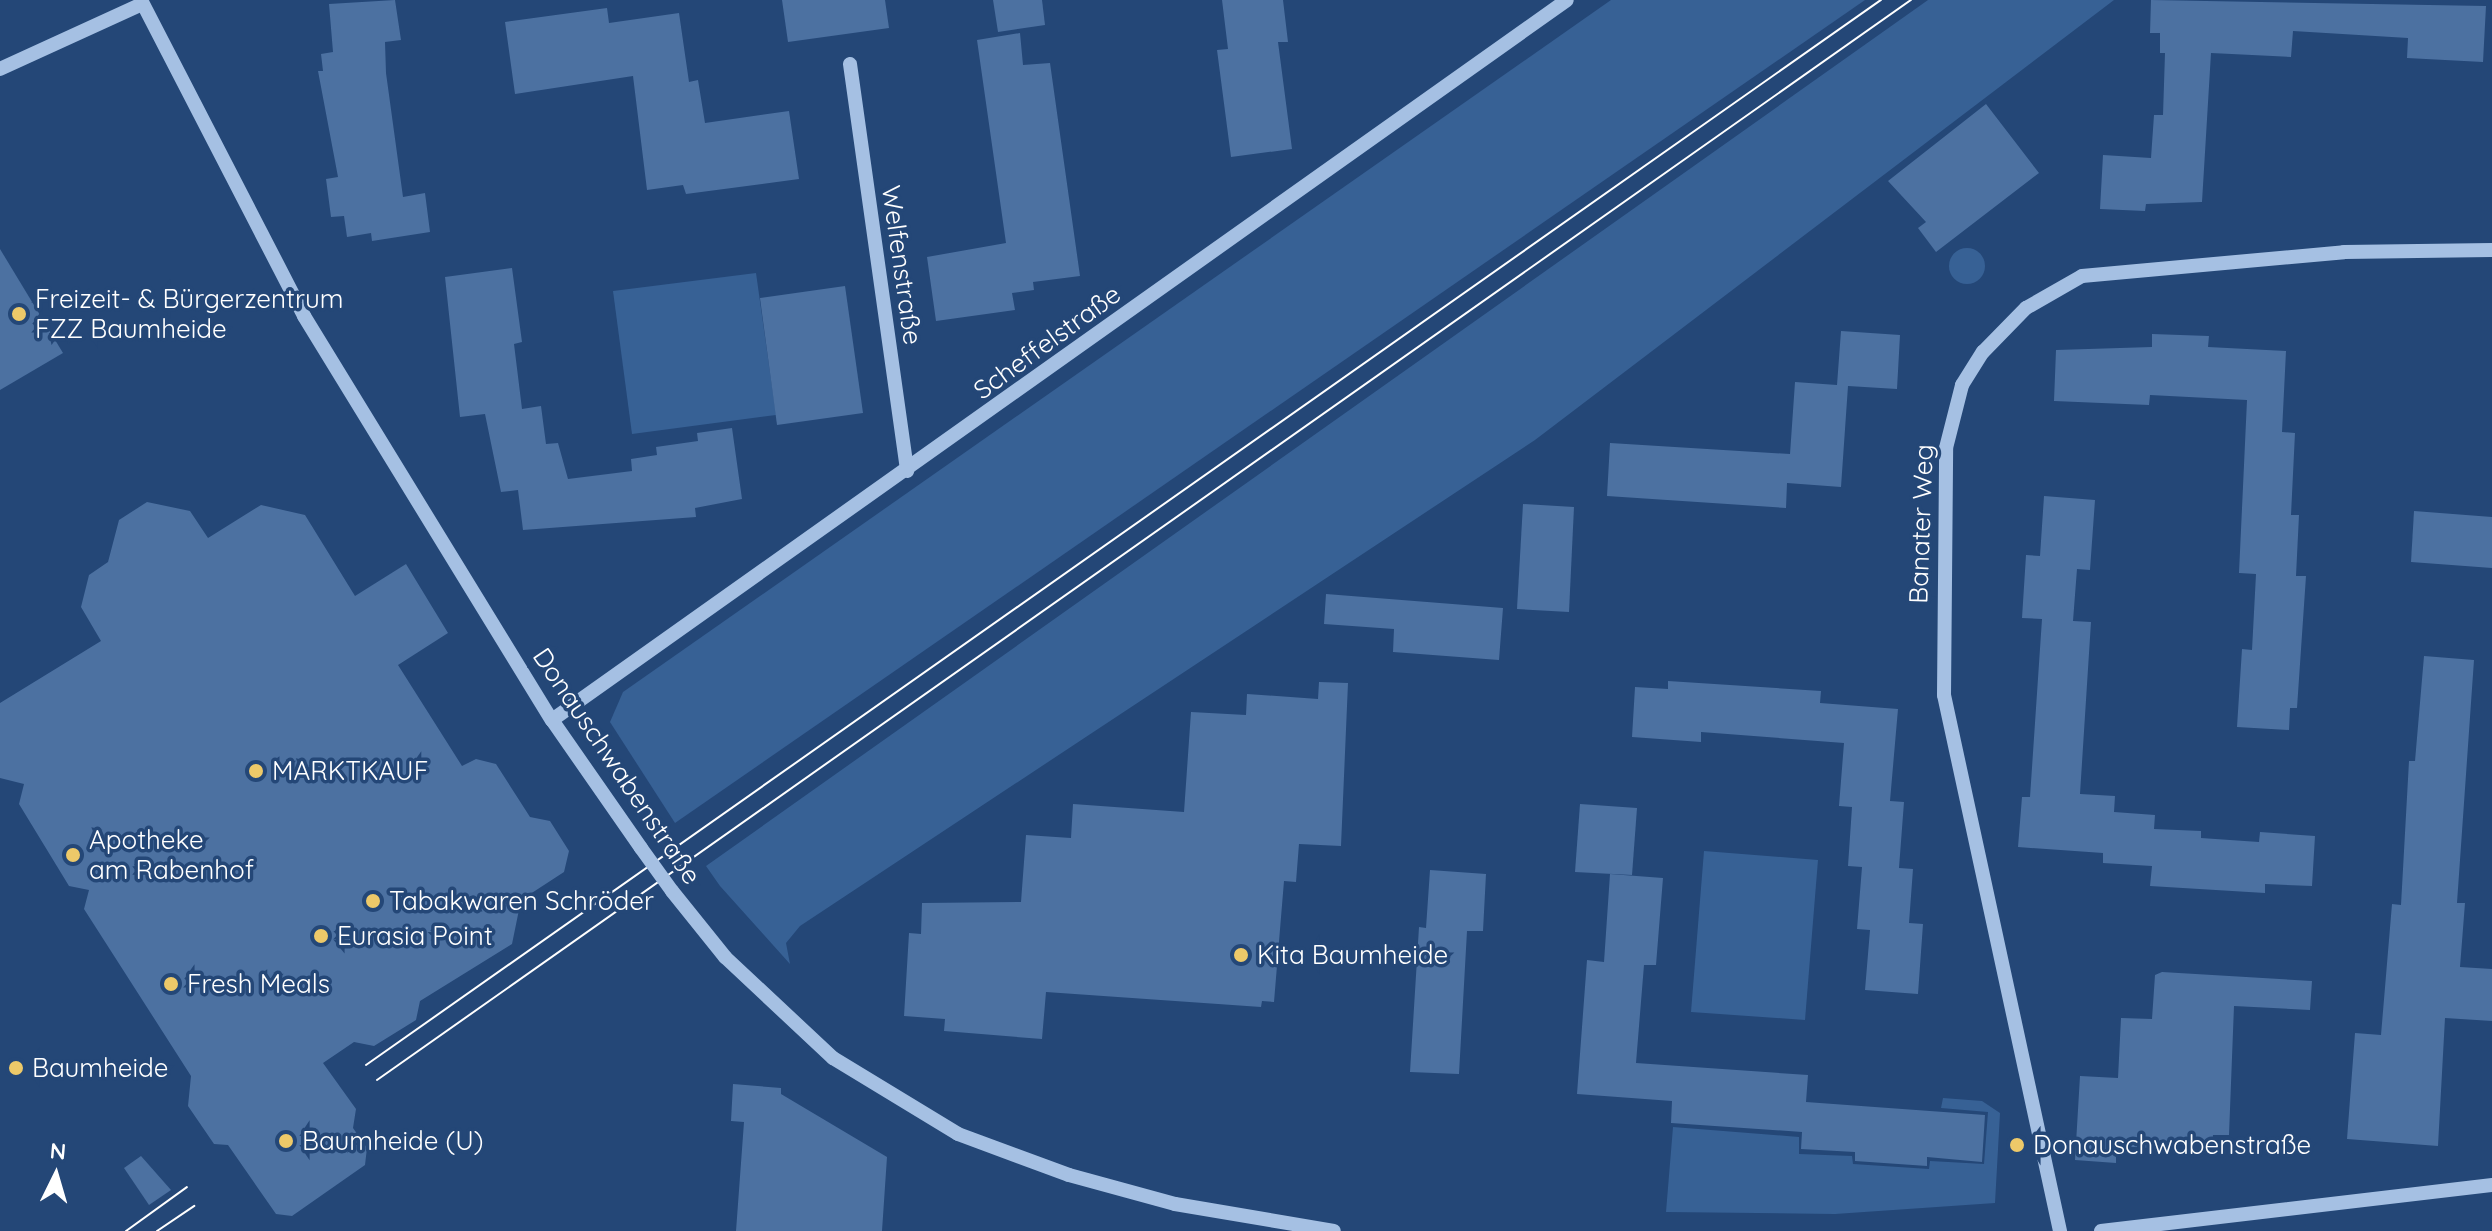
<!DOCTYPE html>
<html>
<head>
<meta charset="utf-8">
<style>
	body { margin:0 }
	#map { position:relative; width:2492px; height:1231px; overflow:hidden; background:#244777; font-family:Quicksand,sans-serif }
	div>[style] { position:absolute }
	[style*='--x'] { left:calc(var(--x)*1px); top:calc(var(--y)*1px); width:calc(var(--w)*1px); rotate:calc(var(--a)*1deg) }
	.green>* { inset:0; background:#376195 }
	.round { border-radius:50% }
	.building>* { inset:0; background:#4c71a1 }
	.minor>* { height:14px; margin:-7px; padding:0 7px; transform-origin:7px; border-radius:7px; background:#a5c0e3 }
	.tram>* { height:2px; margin:-1px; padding:0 1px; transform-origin:1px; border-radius:1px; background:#fff }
	.minor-bridge>* { height:14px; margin:-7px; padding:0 7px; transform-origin:7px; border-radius:7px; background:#a5c0e3 }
	.dots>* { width:22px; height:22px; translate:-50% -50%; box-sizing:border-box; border:4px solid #244777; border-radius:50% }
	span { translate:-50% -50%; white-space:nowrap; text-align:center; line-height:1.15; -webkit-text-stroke:7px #244777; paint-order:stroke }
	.street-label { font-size:26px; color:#fff }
	.poi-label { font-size:26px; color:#fff }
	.left { translate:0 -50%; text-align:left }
	.north { position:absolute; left:16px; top:1135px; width:80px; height:80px; -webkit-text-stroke:6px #244777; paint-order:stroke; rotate:5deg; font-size:22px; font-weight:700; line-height:32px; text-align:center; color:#fff }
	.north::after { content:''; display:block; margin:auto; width:28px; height:36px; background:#fff; clip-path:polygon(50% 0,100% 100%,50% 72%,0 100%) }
</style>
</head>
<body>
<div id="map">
	<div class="green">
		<div style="clip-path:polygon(1611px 0,1865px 0,675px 823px,610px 722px,623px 692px)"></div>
		<div style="clip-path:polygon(1928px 0,2114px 0,1535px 440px,800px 926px,786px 943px,790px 964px,720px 886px,706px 866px)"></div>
		<div class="round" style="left:1949px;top:248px;width:36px;height:36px"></div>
		<div style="clip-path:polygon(756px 273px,776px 415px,632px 434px,613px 291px)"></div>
		<div style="clip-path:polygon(1704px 851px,1818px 860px,1805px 1020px,1691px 1012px)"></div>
		<div style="clip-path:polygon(1943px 1098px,1982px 1101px,2000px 1113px,1995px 1203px,1835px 1214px,1666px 1212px,1673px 1127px,1799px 1137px,1799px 1154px,1852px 1156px,1853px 1164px,1929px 1169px,1930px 1161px,1984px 1164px,1988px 1112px,1941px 1108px)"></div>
	</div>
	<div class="building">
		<div style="clip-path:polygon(395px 0,401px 40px,385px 42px,386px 73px,403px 197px,425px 193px,430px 232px,372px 241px,371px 233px,347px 237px,344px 216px,331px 217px,326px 179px,338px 177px,318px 71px,323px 71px,321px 54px,333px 52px,329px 4px)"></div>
		<div style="clip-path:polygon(782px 0,885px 0,889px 28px,788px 42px)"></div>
		<div style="clip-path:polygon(993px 0,1042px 0,1045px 25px,998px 32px)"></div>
		<div style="clip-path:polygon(1222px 0,1283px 0,1288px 42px,1278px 42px,1292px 149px,1231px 157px,1217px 50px,1228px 49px)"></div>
		<div style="clip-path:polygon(2151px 0,2486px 6px,2483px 62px,2407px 58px,2408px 38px,2293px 31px,2291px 57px,2211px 53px,2202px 202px,2146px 204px,2145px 211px,2100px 209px,2103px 155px,2151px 158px,2154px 115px,2163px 115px,2165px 53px,2160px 53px,2160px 33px,2150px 33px)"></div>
		<div style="clip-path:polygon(607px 8px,609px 23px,679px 13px,689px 82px,698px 80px,705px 123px,789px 111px,799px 179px,686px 194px,683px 185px,647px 190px,633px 76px,515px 94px,505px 22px)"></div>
		<div style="clip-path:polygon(1020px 33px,1023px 65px,1050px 63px,1080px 276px,1033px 282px,1034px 290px,1012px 293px,1015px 310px,936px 321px,927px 257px,1006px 243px,977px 40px)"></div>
		<div style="clip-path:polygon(1986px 104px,2039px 173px,1936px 252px,1918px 228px,1926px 222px,1888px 181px)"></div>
		<div style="clip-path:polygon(0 249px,63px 353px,0 390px)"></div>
		<div style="clip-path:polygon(512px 268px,522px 342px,514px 344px,522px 409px,541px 406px,546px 444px,558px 443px,568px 479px,632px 471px,631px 459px,657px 455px,656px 447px,698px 441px,697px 433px,732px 428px,742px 499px,695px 508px,696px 517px,523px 530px,518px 490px,501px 492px,485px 414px,460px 417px,445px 277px)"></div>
		<div style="clip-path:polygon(845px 286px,863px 413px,777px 425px,760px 298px)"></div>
		<div style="clip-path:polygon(1841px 331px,1900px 335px,1897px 389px,1848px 386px,1841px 487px,1787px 483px,1786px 508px,1607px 496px,1610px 443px,1790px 454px,1795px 382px,1837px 385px)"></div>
		<div style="clip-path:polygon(2152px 334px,2209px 336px,2208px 347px,2286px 351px,2282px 432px,2295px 433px,2291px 515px,2299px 515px,2296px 576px,2306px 576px,2297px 708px,2290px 708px,2289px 730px,2237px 727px,2242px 649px,2252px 650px,2256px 574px,2239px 573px,2247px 400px,2150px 395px,2149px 405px,2054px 401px,2056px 350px,2152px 347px)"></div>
		<div style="clip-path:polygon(2044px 496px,2095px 500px,2090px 570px,2077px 569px,2073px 621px,2091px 622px,2080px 794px,2115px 796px,2114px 812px,2155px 815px,2154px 829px,2201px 831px,2201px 838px,2259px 842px,2260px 832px,2315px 836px,2312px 886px,2265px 884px,2265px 893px,2150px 886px,2152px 866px,2103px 863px,2103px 853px,2018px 847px,2022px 797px,2030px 797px,2042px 619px,2022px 618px,2026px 555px,2040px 556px)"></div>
		<div style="clip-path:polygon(147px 502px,190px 511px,208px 538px,261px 505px,305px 515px,355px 596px,406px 564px,448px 633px,398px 665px,462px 766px,476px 759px,496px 764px,530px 817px,550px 821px,569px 851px,564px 872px,521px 900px,512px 944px,420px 1001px,416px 1020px,374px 1046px,354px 1042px,323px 1063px,356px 1109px,353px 1128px,367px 1148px,365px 1165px,292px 1216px,276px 1214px,228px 1145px,214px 1144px,188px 1106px,191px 1076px,84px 909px,89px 890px,69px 886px,19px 804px,24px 784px,0 778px,0 703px,101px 641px,81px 607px,89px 575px,108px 562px,119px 520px)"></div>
		<div style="clip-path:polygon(1523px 504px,1574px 507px,1569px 612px,1517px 609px)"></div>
		<div style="clip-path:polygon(2414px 511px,2492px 517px,2492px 568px,2411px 562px)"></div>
		<div style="clip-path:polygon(1326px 594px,1503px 608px,1499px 660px,1393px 652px,1394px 629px,1324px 624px)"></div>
		<div style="clip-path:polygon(2424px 656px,2474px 660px,2457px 903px,2465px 903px,2460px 967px,2492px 969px,2492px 1021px,2445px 1018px,2438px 1146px,2347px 1139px,2355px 1033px,2381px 1035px,2392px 904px,2401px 905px,2409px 761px,2415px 761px)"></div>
		<div style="clip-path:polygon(1668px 681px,1821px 691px,1820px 703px,1898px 709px,1890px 801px,1904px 802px,1899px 868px,1913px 869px,1909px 923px,1923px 924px,1918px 994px,1865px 990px,1870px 930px,1857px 929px,1862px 867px,1848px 866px,1852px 807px,1839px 806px,1844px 743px,1701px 732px,1701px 742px,1632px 737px,1635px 687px,1668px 689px)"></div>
		<div style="clip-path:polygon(1319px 682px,1348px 683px,1341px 846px,1299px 844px,1296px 882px,1284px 881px,1274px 1002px,1262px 1001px,1261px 1007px,1046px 992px,1042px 1039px,944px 1031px,945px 1019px,904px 1016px,909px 933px,921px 934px,922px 903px,1021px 902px,1026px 835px,1071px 838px,1073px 804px,1184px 812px,1191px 712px,1246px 715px,1247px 694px,1318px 699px)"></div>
		<div style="clip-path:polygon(1580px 804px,1637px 808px,1632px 875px,1575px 872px)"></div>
		<div style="clip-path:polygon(1430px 870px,1486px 874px,1483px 931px,1467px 931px,1459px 1074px,1410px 1072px,1419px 927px,1426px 928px)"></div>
		<div style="clip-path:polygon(1610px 874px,1663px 878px,1656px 965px,1644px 965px,1636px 1063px,1808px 1075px,1806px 1102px,1985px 1115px,1982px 1162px,1927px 1157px,1927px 1166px,1855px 1161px,1855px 1152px,1801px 1149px,1802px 1132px,1671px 1123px,1672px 1101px,1577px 1094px,1587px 960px,1604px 962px)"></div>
		<div style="clip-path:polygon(2162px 972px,2312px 981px,2310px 1010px,2234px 1006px,2229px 1135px,2213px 1135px,2212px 1146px,2152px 1142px,2152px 1148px,2116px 1146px,2116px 1163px,2075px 1160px,2080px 1076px,2118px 1078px,2121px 1018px,2152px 1019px,2155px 975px)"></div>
		<div style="clip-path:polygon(733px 1084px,781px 1088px,781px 1094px,887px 1157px,882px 1231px,736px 1231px,744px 1122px,731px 1121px)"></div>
		<div style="clip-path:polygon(141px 1156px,171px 1190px,149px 1205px,124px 1168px)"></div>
	</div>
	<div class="minor">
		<div style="--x:141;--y:0;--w:356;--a:62.7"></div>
		<div style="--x:304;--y:316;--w:474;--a:58.5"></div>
		<div style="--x:552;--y:720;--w:156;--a:55.2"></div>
		<div style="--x:850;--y:64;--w:411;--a:82"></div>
		<div style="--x:0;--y:69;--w:156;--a:-24.6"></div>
		<div style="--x:552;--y:720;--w:1244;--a:-35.35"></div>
		<div style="--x:672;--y:891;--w:85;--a:51.2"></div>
		<div style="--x:725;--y:957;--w:148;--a:43.1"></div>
		<div style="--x:833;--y:1058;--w:146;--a:31.3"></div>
		<div style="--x:958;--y:1134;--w:118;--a:20.3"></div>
		<div style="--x:1069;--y:1175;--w:110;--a:15.3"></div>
		<div style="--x:1175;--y:1204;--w:161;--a:9.6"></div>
		<div style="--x:2060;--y:1231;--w:548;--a:-102.21"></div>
		<div style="--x:1944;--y:695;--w:247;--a:-89.5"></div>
		<div style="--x:1946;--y:448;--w:65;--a:-75.7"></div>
		<div style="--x:1962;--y:385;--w:39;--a:-58"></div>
		<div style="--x:1983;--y:352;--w:62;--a:-45.7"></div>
		<div style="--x:2026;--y:308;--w:64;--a:-29.7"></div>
		<div style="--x:2082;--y:276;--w:263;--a:-5.2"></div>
		<div style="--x:2344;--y:252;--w:148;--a:-0.8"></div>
		<div style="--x:2101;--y:1231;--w:394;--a:-6.7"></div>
	</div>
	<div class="tram">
		<div style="--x:366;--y:1065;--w:1852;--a:-35.11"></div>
		<div style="--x:377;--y:1080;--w:1876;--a:-35.15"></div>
		<div style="--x:126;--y:1231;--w:75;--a:-35.8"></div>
		<div style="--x:157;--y:1231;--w:45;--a:-34"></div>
	</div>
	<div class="minor-bridge">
		<div style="--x:641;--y:848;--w:53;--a:54.2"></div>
	</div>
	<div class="dots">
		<div style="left:19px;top:314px;background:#edc969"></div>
		<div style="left:256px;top:771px;background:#edc969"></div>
		<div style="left:73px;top:855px;background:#edc969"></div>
		<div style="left:373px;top:901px;background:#edc969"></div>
		<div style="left:321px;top:936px;background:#edc969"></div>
		<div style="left:1241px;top:955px;background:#edc969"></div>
		<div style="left:171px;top:984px;background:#edc969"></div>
		<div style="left:16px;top:1068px;background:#edc969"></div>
		<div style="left:286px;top:1141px;background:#edc969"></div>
		<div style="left:2017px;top:1145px;background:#edc969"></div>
	</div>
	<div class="street-label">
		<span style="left:902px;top:265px;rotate:82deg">Welfenstraße</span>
		<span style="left:1047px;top:342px;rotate:-36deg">Scheffelstraße</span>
		<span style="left:1921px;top:524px;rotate:-88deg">Banater Weg</span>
		<span style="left:617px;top:766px;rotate:56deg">Donauschwabenstraße</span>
	</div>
	<div class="poi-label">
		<span class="left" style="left:35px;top:314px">Freizeit- &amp; Bürgerzentrum<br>FZZ Baumheide</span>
		<span class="left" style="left:272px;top:771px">MARKTKAUF</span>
		<span class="left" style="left:89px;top:855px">Apotheke<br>am Rabenhof</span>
		<span class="left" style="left:389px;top:901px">Tabakwaren Schröder</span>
		<span class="left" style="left:337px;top:936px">Eurasia Point</span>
		<span class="left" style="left:1257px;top:955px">Kita Baumheide</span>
		<span class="left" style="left:187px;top:984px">Fresh Meals</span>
		<span class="left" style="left:32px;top:1068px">Baumheide</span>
		<span class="left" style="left:302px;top:1141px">Baumheide (U)</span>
		<span class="left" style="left:2033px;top:1145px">Donauschwabenstraße</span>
	</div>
	<div class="north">N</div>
</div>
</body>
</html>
